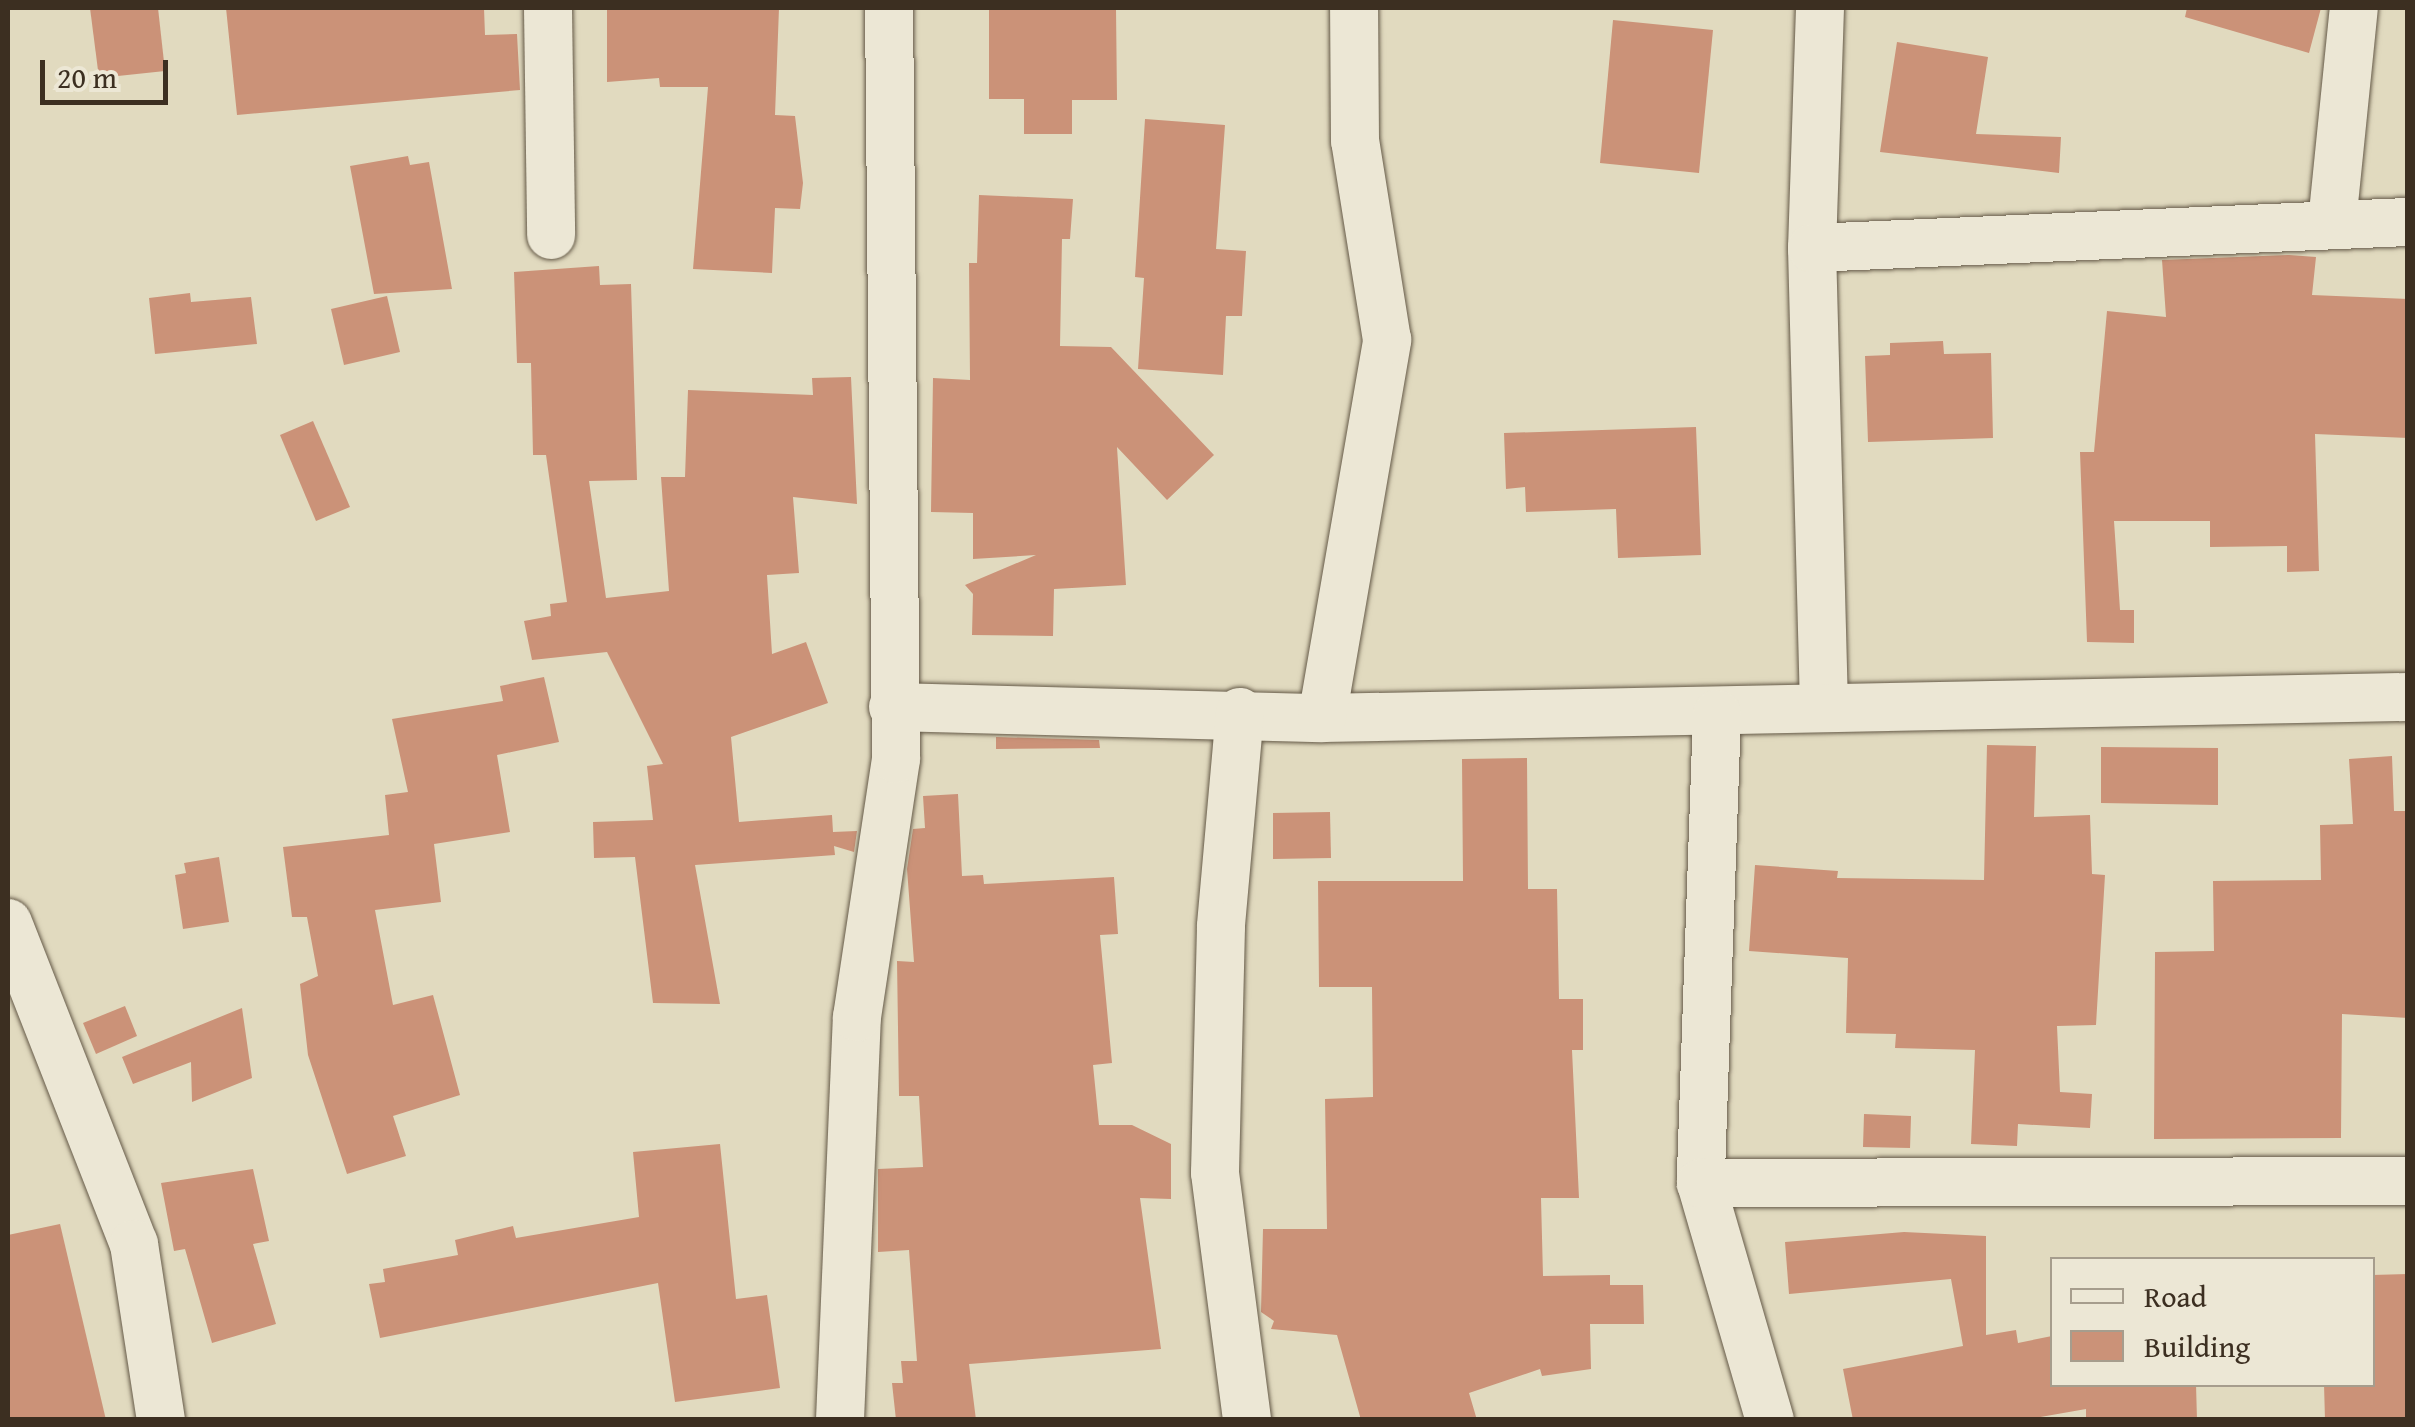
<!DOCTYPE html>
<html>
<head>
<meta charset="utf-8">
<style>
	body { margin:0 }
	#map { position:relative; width:2415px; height:1427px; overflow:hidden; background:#e1dabf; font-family:"Gentium Book Plus",serif }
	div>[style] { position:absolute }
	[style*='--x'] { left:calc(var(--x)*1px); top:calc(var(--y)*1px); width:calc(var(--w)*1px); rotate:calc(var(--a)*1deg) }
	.building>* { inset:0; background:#cb9278 }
	.roads { filter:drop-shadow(0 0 2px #655a48) drop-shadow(0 0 2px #655a48) }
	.minor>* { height:48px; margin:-24px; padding:0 24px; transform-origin:24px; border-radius:24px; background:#ece7d5 }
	span { translate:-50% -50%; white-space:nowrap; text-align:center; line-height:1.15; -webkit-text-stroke:8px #ece7d5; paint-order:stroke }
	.frame { position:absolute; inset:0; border:10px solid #3c2f21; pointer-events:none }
	.legend { position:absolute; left:2050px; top:1257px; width:325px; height:130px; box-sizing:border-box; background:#ece7d5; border:2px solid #a69d8d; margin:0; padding:12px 18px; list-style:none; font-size:30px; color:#3c2f21 }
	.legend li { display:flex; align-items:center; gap:20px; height:50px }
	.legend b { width:50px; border:2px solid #a69d8d }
	.scale { position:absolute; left:40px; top:60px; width:128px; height:45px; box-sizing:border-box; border:5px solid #3c2f21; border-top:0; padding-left:12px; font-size:30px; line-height:35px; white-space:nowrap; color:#3c2f21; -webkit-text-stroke:8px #ece7d5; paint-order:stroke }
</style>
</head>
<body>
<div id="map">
	<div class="building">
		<div style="clip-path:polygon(90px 8px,158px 8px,165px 71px,99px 78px)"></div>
		<div style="clip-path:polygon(226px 8px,484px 8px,485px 35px,517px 34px,520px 90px,237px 115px)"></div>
		<div style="clip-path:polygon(607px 8px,779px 8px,775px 115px,795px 116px,803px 183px,800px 209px,775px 208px,772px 273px,693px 269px,708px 87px,660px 87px,659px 78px,607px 82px)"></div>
		<div style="clip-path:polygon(989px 8px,1116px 8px,1117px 100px,1072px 100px,1072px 134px,1024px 134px,1024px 99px,989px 99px)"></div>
		<div style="clip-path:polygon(2187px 8px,2321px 8px,2309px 53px,2185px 17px)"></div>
		<div style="clip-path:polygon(1613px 20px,1713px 30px,1699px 173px,1600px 163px)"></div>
		<div style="clip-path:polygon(1897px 42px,1988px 57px,1976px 134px,2061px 137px,2059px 173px,1880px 152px)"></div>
		<div style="clip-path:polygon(1145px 119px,1225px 125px,1216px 249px,1246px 251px,1242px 316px,1226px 316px,1223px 375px,1138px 369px,1144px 278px,1135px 277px)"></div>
		<div style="clip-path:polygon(408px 156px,410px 165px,429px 162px,452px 289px,374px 294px,350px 166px)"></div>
		<div style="clip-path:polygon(979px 195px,1073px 199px,1070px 239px,1062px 239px,1060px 346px,1111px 347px,1214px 455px,1167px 500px,1117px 447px,1126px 585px,1054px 589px,1053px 636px,972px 635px,973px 594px,965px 585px,1036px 555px,973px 559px,973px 513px,931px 512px,933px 378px,970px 380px,969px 263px,977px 263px)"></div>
		<div style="clip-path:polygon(2289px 255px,2316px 257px,2312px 295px,2408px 299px,2408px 438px,2315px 434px,2319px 571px,2287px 572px,2287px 546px,2210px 547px,2210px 521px,2114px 521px,2120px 610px,2134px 610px,2134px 643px,2087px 642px,2080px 452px,2094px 452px,2107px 311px,2166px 317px,2162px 260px)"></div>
		<div style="clip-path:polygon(599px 266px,600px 285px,631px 284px,637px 480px,589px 481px,606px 598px,669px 591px,661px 477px,685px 477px,688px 390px,813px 395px,812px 378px,851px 377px,857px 504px,793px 497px,799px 573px,767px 575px,772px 654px,806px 642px,828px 703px,731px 737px,739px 822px,832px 815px,833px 832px,857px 831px,854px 852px,834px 846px,835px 855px,695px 865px,720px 1004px,653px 1003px,635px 857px,594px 858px,593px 822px,653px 820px,647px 766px,663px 764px,607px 652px,532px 660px,524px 621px,551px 616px,550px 604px,567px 602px,546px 455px,533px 455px,531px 363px,517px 363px,514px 272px)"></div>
		<div style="clip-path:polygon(190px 293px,191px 302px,251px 297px,257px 344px,155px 354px,149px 298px)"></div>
		<div style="clip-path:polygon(387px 296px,400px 352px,344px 365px,331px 309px)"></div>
		<div style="clip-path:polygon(1943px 341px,1944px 354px,1991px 353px,1993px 438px,1868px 442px,1865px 356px,1890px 355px,1890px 343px)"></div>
		<div style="clip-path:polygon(313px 421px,350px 507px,316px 521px,280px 435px)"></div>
		<div style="clip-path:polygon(1696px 427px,1701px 555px,1618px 558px,1616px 509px,1526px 512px,1525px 487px,1506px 489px,1504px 433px)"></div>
		<div style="clip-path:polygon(544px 677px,559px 742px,497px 755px,510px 832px,434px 844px,441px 902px,375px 910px,393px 1005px,433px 995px,460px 1095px,393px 1116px,406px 1156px,347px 1174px,308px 1055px,300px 984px,318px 976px,307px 917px,292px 917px,283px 847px,389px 835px,385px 795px,408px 792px,392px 719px,503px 701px,500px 686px)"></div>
		<div style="clip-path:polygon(996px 737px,1099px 740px,1100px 748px,996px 749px)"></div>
		<div style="clip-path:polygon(1987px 745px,2036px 746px,2034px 817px,2090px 815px,2092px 874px,2105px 875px,2096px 1025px,2057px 1026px,2060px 1092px,2092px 1094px,2090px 1128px,2018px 1124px,2017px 1146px,1971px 1144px,1975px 1050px,1895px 1048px,1896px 1034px,1846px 1033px,1848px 958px,1749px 951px,1755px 865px,1838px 871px,1837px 878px,1984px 880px)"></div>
		<div style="clip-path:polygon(2101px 747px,2218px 748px,2218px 805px,2101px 803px)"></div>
		<div style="clip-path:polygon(2392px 756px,2394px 811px,2408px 811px,2408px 1018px,2342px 1014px,2341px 1138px,2154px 1139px,2155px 952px,2214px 951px,2213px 881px,2321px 880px,2320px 825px,2353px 824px,2349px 759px)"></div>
		<div style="clip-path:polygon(1527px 758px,1528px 889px,1557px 889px,1559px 999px,1583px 999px,1583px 1050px,1572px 1050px,1579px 1198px,1541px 1198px,1543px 1276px,1610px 1275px,1610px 1285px,1643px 1285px,1644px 1324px,1590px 1324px,1591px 1369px,1542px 1376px,1540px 1369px,1469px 1393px,1477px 1420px,1361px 1420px,1337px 1335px,1271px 1329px,1274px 1321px,1261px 1312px,1263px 1229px,1327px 1229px,1325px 1099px,1373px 1097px,1372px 987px,1319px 987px,1318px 881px,1463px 881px,1462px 759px)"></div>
		<div style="clip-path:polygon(958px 794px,962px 876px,983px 875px,984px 884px,1114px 877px,1118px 934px,1100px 935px,1112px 1063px,1093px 1065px,1099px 1125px,1132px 1125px,1171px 1144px,1171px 1199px,1140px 1198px,1161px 1349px,969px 1364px,976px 1420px,896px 1420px,892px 1383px,903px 1383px,901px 1361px,917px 1361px,909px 1250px,878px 1252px,878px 1169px,923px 1167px,919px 1096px,899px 1096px,897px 961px,914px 962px,907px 869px,913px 829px,925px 828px,923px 796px)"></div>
		<div style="clip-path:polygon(1330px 812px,1331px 858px,1273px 859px,1273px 813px)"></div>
		<div style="clip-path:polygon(219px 857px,229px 922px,183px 929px,175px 875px,186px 873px,184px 863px)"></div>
		<div style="clip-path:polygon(125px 1006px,137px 1036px,96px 1054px,83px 1023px)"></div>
		<div style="clip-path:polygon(242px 1008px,252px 1078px,192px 1102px,191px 1062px,133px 1084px,122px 1057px)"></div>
		<div style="clip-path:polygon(1864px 1114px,1911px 1116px,1910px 1148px,1863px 1147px)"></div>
		<div style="clip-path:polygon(720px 1144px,736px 1299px,767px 1295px,780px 1388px,675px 1402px,658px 1283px,380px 1338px,369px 1284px,385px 1282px,383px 1269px,458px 1255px,455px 1240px,513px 1226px,516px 1238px,639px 1217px,633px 1152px)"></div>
		<div style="clip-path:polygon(253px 1169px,269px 1241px,253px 1244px,276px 1324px,212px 1343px,185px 1249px,174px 1251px,161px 1183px)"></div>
		<div style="clip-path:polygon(60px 1224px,106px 1420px,8px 1420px,8px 1235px)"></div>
		<div style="clip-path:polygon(1904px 1232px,1986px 1236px,1986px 1335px,2016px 1330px,2018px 1343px,2052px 1336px,2052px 1384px,2196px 1384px,2197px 1420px,2086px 1420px,2086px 1409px,2023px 1420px,1853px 1420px,1843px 1369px,1963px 1346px,1951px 1279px,1789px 1294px,1785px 1242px)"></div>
		<div style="clip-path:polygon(2408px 1274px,2408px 1420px,2325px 1420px,2324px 1384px,2372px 1384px,2372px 1275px)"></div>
	</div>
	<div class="roads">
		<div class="minor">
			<div style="--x:548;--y:8;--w:227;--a:89.2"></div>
			<div style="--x:1820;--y:8;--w:240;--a:91.9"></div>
			<div style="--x:1812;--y:248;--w:455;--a:88.5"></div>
			<div style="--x:2332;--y:223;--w:216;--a:-84.2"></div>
			<div style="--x:1812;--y:248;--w:597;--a:-2.5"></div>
			<div style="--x:893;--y:707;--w:429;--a:1.5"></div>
			<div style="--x:1322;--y:718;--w:1086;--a:-1.11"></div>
			<div style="--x:1240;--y:712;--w:216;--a:95.1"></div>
			<div style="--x:1221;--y:927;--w:246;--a:91.4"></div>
			<div style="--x:1215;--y:1173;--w:249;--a:82.6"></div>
			<div style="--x:1717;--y:714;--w:469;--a:92"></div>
			<div style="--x:1701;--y:1183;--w:247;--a:73.8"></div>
			<div style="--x:1322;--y:718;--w:384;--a:-80.2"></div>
			<div style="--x:1387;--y:340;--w:202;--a:-99.1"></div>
			<div style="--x:1355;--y:141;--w:133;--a:-90.4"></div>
			<div style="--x:8;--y:923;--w:345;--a:68.6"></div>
			<div style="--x:134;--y:1244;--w:178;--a:81.3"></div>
			<div style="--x:1701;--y:1183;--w:707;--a:-0.16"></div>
			<div style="--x:840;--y:1420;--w:403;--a:-87.6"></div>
			<div style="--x:857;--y:1017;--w:261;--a:-81.4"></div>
			<div style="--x:896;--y:759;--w:751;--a:-90.53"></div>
		</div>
	</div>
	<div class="frame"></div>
	<ul class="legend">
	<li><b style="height:12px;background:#ece7d5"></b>Road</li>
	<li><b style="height:28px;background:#cb9278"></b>Building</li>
	</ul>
	<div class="scale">20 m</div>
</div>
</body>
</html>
